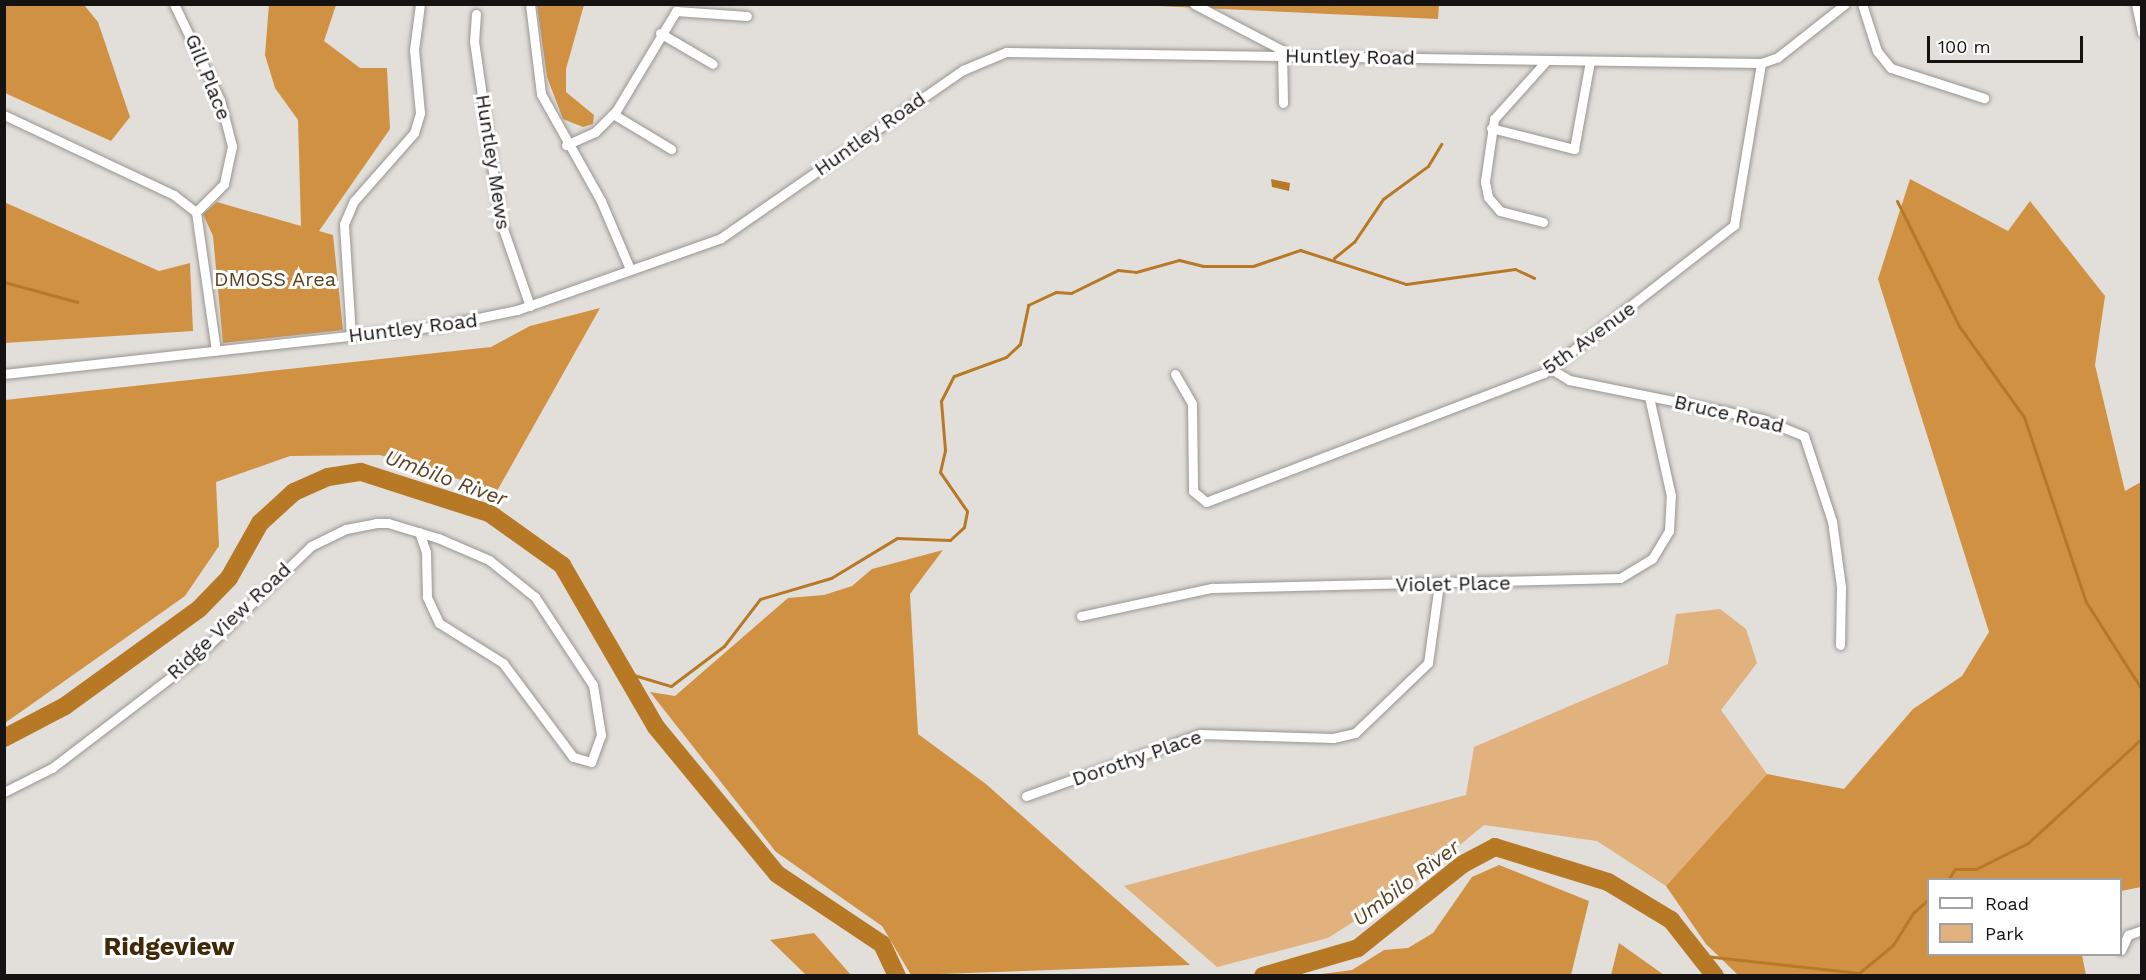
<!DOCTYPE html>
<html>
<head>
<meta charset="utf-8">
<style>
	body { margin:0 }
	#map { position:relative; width:2146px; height:980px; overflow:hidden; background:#e2deda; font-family:"Work Sans",sans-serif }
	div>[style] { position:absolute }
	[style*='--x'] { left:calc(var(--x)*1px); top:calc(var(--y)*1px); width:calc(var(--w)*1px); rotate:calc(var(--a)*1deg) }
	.green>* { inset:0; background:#e1b27e }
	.forest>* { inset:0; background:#d19143 }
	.water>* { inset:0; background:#b77926 }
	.stream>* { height:3px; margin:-1.5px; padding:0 1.5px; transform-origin:1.5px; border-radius:1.5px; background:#b77926 }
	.river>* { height:18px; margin:-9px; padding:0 9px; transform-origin:9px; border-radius:9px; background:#b77926 }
	.roads { filter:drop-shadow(0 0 2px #989591) drop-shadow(0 0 2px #989591) }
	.minor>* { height:9px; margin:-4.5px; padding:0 4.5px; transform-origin:4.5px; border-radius:4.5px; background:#fff }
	span { translate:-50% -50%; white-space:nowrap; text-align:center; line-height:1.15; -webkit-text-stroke:6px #fff; paint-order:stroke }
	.street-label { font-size:20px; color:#151312 }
	.park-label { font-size:20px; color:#5b401f }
	.water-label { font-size:21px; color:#5d4121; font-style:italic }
	.district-label { font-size:26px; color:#412806; font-weight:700 }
	.frame { position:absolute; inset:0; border:6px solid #151312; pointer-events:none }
	.legend { position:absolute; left:1927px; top:878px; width:195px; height:78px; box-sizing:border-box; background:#fff; border:2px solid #a1a1a0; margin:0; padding:8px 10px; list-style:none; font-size:18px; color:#151312 }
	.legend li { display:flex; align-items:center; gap:12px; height:30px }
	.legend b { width:30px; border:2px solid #a1a1a0 }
	.scale { position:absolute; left:1927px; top:36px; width:156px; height:27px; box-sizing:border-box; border:3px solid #151312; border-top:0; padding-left:8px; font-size:18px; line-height:21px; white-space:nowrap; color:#151312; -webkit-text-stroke:4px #fff; paint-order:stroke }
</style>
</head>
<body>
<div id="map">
	<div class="green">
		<div style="clip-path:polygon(1720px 609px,1746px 629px,1757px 663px,1721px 710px,1767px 774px,1666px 886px,1597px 841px,1484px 825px,1414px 883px,1328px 938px,1217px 967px,1124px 886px,1466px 795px,1474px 747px,1668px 664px,1676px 614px)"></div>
	</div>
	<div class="forest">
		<div style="clip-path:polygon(5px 4px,84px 5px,98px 22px,130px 117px,111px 141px,5px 93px)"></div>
		<div style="clip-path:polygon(269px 4px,336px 5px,324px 41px,360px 68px,387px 68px,390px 129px,319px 231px,333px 235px,343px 330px,223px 343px,213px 236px,203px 214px,217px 202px,301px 226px,298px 120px,275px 88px,265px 55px)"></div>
		<div style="clip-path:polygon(537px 5px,584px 5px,566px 69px,566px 92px,594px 115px,593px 124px,583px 127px,563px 119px,547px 77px)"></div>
		<div style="clip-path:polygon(1137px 5px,1439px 5px,1438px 19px)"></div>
		<div style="clip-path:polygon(1910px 179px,2008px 231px,2030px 201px,2105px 296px,2095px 365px,2125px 491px,2141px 482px,2141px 887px,2121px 891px,2120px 880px,1928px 880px,1928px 954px,2082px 955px,2086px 975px,1738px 975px,1706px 944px,1666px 886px,1767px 774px,1844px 789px,1913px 709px,1962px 676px,1989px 632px,1878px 279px)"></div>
		<div style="clip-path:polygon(4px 202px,159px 271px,190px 263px,193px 331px,5px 343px)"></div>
		<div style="clip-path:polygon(600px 308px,497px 491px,380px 455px,290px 456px,216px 482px,219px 546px,185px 596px,5px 723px,5px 400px,491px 347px,530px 326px)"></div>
		<div style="clip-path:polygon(943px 550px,910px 594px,918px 734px,986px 784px,1190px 965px,911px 975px,882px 926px,776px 852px,650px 692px,675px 696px,788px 598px,824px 595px,852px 586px,872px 569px)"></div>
		<div style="clip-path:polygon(1499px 865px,1589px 901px,1571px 975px,1314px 975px,1352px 970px,1384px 950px,1408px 948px,1433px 933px,1472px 877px)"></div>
		<div style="clip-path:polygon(814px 933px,851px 975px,806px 975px,770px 940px)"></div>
		<div style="clip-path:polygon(1619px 943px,1664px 975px,1611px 975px)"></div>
	</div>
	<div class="water">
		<div style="clip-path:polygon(1271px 179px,1290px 183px,1289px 191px,1272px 187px)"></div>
	</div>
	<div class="stream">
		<div style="--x:1897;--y:201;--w:140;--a:63.6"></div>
		<div style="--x:1959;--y:326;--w:112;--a:54.5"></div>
		<div style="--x:2024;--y:417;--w:195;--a:71.5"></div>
		<div style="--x:2086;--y:602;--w:104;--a:57.5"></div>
		<div style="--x:1334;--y:258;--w:26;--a:-39"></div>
		<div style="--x:1354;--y:242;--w:52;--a:-56"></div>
		<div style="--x:1383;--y:199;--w:56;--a:-36.3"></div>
		<div style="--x:1428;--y:166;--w:26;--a:-59"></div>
		<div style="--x:4;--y:282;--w:76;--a:15.3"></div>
		<div style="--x:627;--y:673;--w:46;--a:16.5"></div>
		<div style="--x:671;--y:686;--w:66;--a:-37"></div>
		<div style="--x:724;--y:646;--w:59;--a:-52.5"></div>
		<div style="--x:760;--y:599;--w:74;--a:-16.5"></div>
		<div style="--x:831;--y:578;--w:77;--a:-31.2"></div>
		<div style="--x:897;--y:538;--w:53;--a:2.2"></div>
		<div style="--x:950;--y:540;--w:19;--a:-43"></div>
		<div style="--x:964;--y:527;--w:16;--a:-79"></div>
		<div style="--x:967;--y:511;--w:47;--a:-124.7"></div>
		<div style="--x:940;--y:472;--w:23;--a:-77"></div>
		<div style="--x:945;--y:450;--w:49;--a:-94.7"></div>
		<div style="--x:941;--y:401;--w:28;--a:-63"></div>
		<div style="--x:954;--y:376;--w:55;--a:-20.1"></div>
		<div style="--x:1006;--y:357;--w:19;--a:-43"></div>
		<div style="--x:1020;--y:344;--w:40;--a:-78"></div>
		<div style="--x:1028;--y:305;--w:31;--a:-25"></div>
		<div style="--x:1056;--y:292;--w:15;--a:4"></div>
		<div style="--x:1071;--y:293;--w:52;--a:-26.1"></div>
		<div style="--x:1118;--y:270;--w:18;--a:6"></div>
		<div style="--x:1136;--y:272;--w:45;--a:-15.6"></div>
		<div style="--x:1179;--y:260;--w:25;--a:14"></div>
		<div style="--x:1203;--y:266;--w:50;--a:0"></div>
		<div style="--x:1253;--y:266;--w:50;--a:-18.8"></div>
		<div style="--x:1300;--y:250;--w:111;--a:17.8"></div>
		<div style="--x:1406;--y:284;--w:110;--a:-7.8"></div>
		<div style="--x:1515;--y:269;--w:21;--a:25"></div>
		<div style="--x:1948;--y:880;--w:13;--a:-58"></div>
		<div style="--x:1955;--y:869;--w:21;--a:0"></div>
		<div style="--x:1976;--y:869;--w:58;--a:-26.6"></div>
		<div style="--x:2028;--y:843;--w:155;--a:-42.6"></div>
		<div style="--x:1696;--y:955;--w:164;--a:6.3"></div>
		<div style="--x:1859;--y:973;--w:44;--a:-39.5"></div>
		<div style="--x:1893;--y:945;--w:39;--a:-58"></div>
		<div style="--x:1914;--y:912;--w:18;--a:-41"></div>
		<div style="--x:1713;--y:976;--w:3;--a:-90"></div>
	</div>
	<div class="river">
		<div style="--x:4;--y:738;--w:69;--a:-27.7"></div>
		<div style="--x:65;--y:706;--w:165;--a:-35.9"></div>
		<div style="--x:199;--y:609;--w:43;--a:-45.9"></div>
		<div style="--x:229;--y:578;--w:63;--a:-60.6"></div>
		<div style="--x:260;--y:523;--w:46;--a:-42.4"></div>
		<div style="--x:294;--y:492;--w:37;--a:-24"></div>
		<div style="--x:328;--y:477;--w:33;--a:-9"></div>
		<div style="--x:361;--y:472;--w:134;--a:17.8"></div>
		<div style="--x:489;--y:513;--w:90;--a:35.5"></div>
		<div style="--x:562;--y:565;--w:187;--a:59.9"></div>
		<div style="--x:656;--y:727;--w:190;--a:50.5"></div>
		<div style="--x:777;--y:874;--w:126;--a:33.7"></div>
		<div style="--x:882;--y:944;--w:35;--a:65"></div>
		<div style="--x:1263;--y:976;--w:99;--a:-16.4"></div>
		<div style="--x:1358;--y:948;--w:134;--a:-38.7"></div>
		<div style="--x:1463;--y:864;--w:36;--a:-28"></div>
		<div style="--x:1495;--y:847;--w:118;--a:17.2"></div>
		<div style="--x:1608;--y:882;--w:74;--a:31.1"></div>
		<div style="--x:1671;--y:920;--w:71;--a:51.8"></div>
	</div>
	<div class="roads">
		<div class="minor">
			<div style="--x:174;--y:4;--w:106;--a:64.4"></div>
			<div style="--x:220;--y:100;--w:48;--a:75.4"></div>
			<div style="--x:232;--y:146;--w:39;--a:102"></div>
			<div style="--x:224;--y:184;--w:40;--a:135"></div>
			<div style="--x:530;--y:4;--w:91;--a:83"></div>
			<div style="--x:541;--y:94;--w:123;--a:60.7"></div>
			<div style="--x:601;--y:201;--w:74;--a:66.9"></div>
			<div style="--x:1194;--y:4;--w:99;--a:27.6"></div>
			<div style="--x:1282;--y:50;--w:53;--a:88.9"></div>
			<div style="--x:1862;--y:4;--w:49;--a:72.3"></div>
			<div style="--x:1877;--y:51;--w:22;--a:51"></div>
			<div style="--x:1891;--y:68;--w:98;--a:17.9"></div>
			<div style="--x:2136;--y:4;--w:29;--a:78"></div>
			<div style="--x:476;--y:14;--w:27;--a:94"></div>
			<div style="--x:474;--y:41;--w:181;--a:81.7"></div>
			<div style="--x:500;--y:220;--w:91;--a:70.8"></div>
			<div style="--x:660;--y:33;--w:61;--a:30.3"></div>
			<div style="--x:613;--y:114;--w:68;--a:31.1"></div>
			<div style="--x:4;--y:115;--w:188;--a:25.2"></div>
			<div style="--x:174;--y:195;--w:28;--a:38"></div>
			<div style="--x:196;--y:212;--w:140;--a:81.8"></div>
			<div style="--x:1491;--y:128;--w:86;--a:14.2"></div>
			<div style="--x:1574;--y:149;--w:89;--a:-79.7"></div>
			<div style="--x:566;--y:145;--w:32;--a:-24"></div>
			<div style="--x:595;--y:132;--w:30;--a:-45"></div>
			<div style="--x:616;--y:111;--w:117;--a:-59"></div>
			<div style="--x:676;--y:11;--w:71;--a:4"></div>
			<div style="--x:1543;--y:222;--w:44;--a:-165.7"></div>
			<div style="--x:1500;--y:211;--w:18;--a:-131"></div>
			<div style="--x:1488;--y:197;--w:16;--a:-101"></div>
			<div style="--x:1485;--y:181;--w:63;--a:-81.7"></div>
			<div style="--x:1494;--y:119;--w:79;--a:-48.1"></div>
			<div style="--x:351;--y:336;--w:112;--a:-93.6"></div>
			<div style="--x:344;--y:224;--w:25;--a:-67"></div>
			<div style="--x:354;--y:201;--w:91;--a:-48.6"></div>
			<div style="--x:414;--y:133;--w:21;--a:-73"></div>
			<div style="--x:420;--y:113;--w:63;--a:-95.4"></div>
			<div style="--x:414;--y:50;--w:46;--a:-82.6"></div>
			<div style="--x:1551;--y:369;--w:21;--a:31"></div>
			<div style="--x:1569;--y:380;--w:197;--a:11.4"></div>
			<div style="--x:1762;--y:419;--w:45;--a:22"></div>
			<div style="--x:1804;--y:436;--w:89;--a:71.8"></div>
			<div style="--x:1832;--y:521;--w:67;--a:82.2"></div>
			<div style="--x:1841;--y:587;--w:58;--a:91"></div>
			<div style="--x:4;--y:374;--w:438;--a:-6.3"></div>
			<div style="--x:439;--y:326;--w:80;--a:-11.6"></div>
			<div style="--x:517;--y:310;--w:216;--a:-19.4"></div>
			<div style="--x:721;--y:238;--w:295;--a:-34.8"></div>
			<div style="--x:963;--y:70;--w:47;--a:-22.7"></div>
			<div style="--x:1006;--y:52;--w:755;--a:0.83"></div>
			<div style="--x:1761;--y:63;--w:18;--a:-19"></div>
			<div style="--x:1778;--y:57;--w:85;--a:-38.3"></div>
			<div style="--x:1175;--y:374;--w:34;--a:60"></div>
			<div style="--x:1192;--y:404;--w:87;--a:89.3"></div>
			<div style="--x:1193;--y:491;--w:17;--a:40"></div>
			<div style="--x:1206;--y:502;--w:362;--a:-20.9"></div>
			<div style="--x:1544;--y:373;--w:241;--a:-37.9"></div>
			<div style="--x:1734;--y:225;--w:164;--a:-80.5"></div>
			<div style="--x:1081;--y:616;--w:134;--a:-12.1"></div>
			<div style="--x:1212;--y:588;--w:408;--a:-1.4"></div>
			<div style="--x:1620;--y:578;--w:37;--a:-31"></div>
			<div style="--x:1652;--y:559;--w:33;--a:-59"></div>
			<div style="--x:1669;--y:531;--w:35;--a:-87"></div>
			<div style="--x:1671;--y:496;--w:101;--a:-102.5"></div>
			<div style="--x:4;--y:792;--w:54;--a:-26.6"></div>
			<div style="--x:52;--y:768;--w:176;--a:-37.4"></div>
			<div style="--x:192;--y:661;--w:165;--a:-44"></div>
			<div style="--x:311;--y:546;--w:39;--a:-26"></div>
			<div style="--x:346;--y:529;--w:31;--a:-11"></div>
			<div style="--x:376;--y:523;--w:12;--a:0"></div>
			<div style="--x:388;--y:523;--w:52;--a:16.7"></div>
			<div style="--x:438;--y:538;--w:56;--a:23.3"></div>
			<div style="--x:489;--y:560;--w:59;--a:38.8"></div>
			<div style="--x:535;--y:597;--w:105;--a:56.6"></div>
			<div style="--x:593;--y:685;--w:51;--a:80.9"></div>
			<div style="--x:601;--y:735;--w:29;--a:110"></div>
			<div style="--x:591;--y:762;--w:19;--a:-164"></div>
			<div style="--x:573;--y:757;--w:117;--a:-126.7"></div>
			<div style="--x:503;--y:663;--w:75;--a:-148"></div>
			<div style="--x:439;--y:623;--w:29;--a:-115"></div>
			<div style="--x:427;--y:597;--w:45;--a:-91.3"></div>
			<div style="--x:426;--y:552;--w:21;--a:-109"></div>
			<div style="--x:1026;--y:796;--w:185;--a:-19.6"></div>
			<div style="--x:1200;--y:734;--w:133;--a:1.7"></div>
			<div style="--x:1333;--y:738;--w:23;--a:-13"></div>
			<div style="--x:1355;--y:733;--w:101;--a:-43.8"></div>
			<div style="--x:1428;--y:663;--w:80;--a:-82.1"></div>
			<div style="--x:2121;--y:950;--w:17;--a:-65"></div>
			<div style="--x:2128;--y:935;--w:15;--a:-20"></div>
		</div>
	</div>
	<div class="street-label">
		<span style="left:1350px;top:57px;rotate:1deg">Huntley Road</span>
		<span style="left:208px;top:77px;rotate:68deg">Gill Place</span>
		<span style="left:870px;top:134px;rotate:-35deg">Huntley Road</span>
		<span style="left:493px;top:162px;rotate:81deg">Huntley Mews</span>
		<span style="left:413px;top:328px;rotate:-7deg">Huntley Road</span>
		<span style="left:1589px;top:338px;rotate:-36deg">5th Avenue</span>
		<span style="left:1729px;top:414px;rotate:13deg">Bruce Road</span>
		<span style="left:1453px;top:584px;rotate:-1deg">Violet Place</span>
		<span style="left:229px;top:621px;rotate:-43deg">Ridge View Road</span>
		<span style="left:1137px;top:758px;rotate:-19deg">Dorothy Place</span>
	</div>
	<div class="park-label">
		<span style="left:275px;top:279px">DMOSS Area</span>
	</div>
	<div class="water-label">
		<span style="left:446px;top:478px;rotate:20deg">Umbilo River</span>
		<span style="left:1406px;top:883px;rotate:-37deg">Umbilo River</span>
	</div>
	<div class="district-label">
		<span style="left:169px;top:947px">Ridgeview</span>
	</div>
	<div class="frame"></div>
	<ul class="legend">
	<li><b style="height:8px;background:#fff"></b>Road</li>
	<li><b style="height:16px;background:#e1b27e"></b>Park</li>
	</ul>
	<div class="scale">100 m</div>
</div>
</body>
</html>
